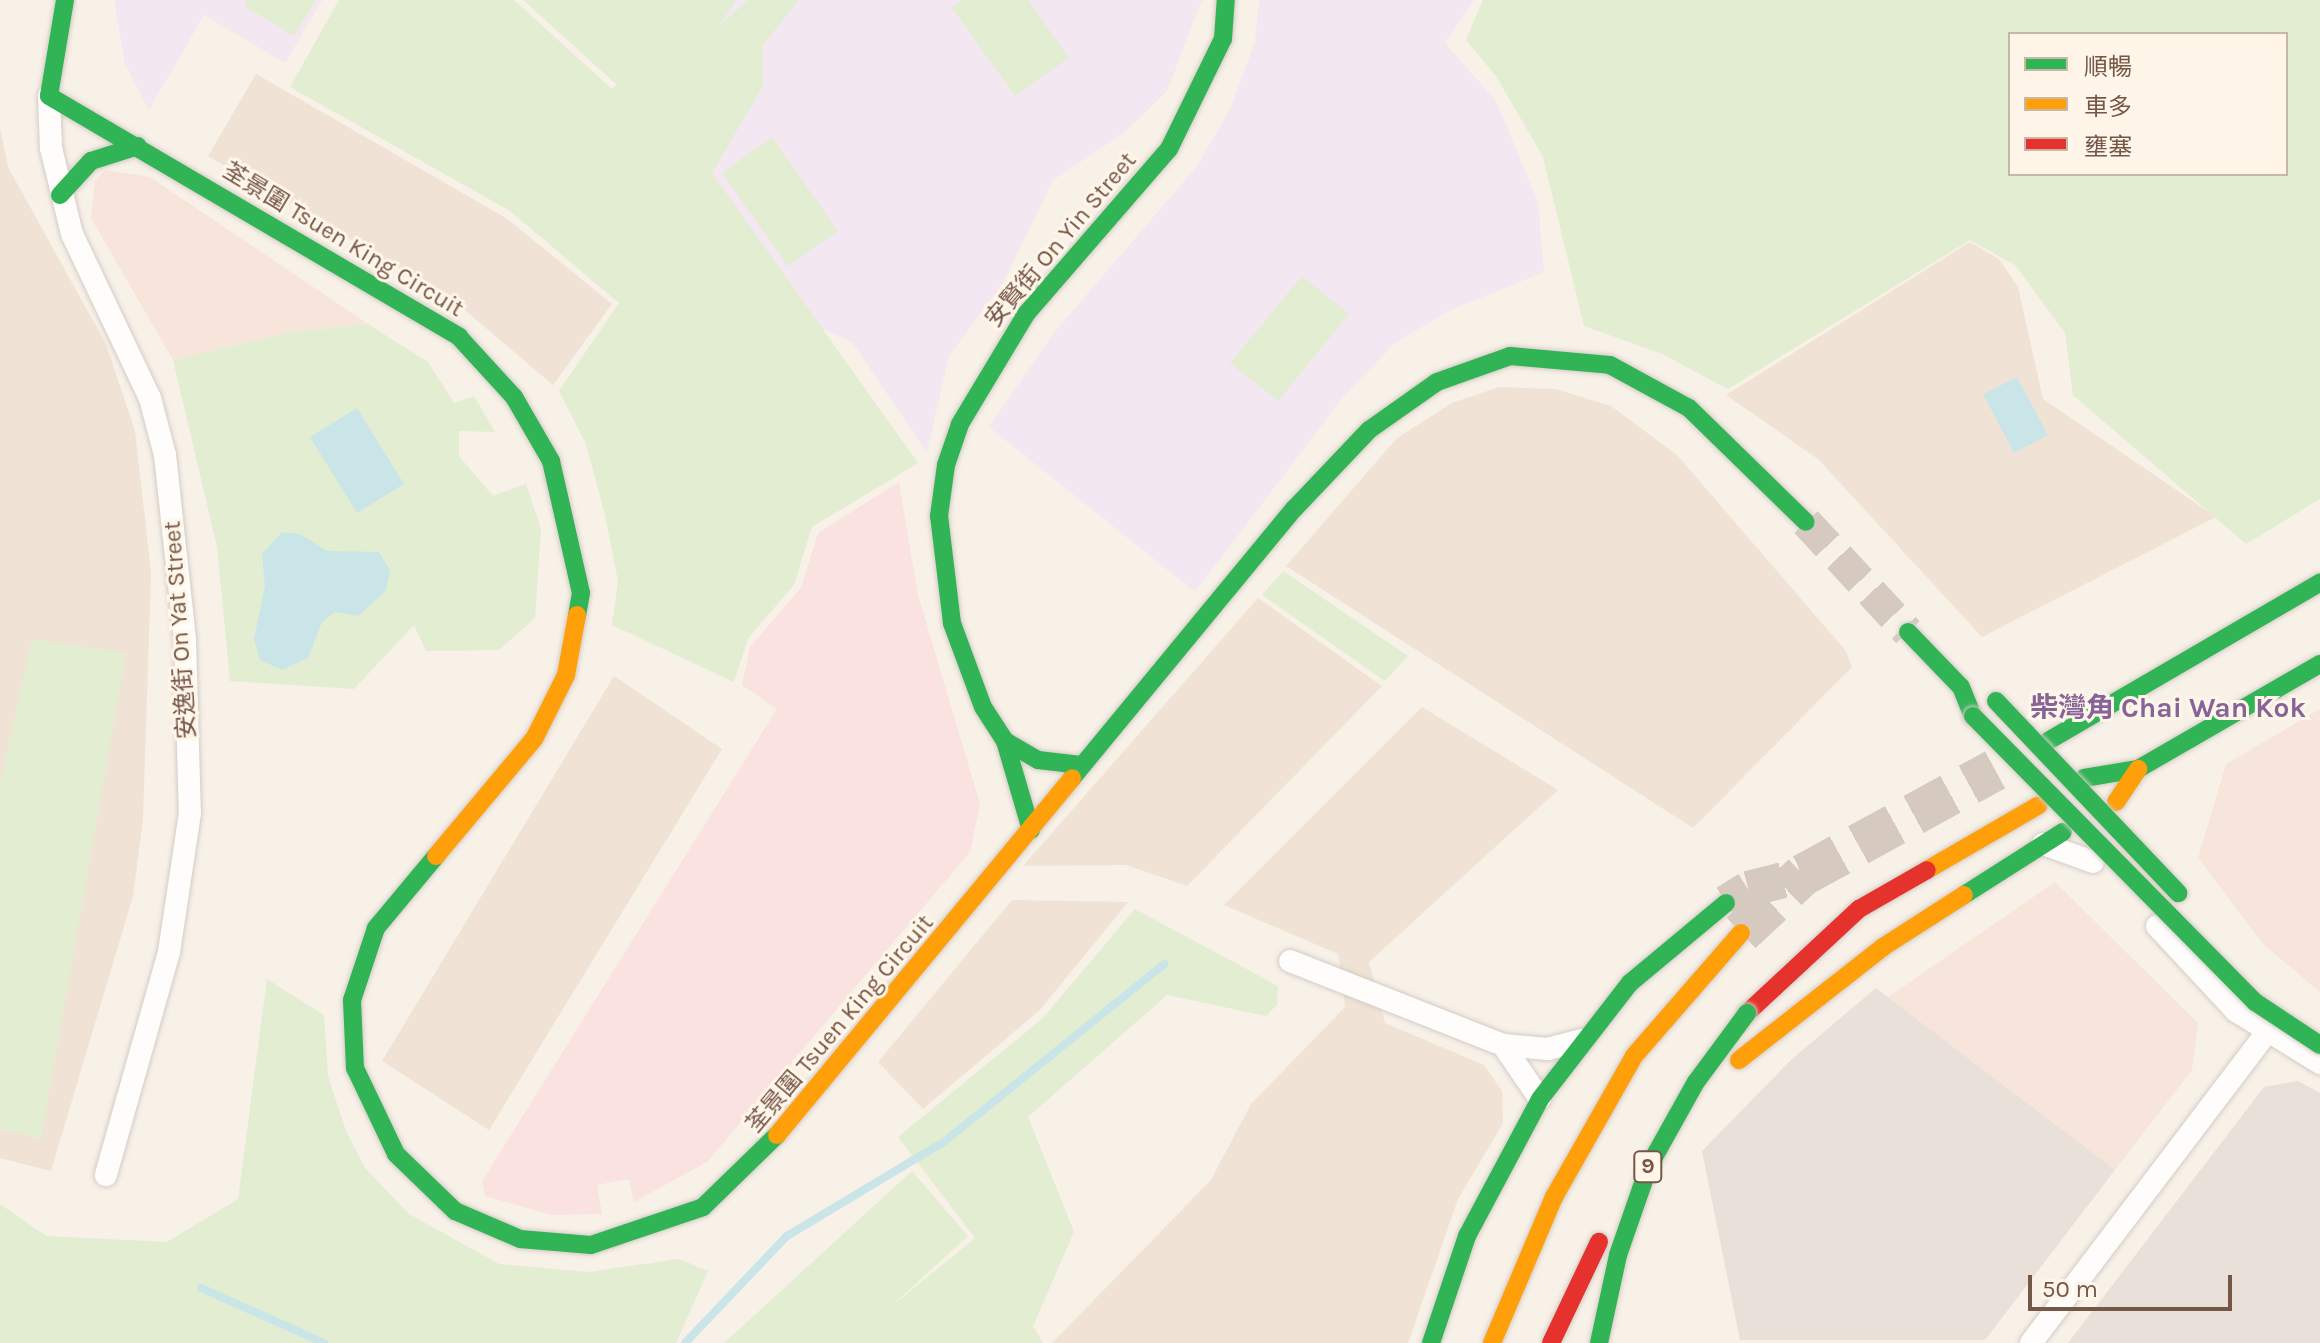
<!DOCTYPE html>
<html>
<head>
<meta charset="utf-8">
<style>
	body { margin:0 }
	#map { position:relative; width:2320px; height:1343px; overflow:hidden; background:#f7f1e8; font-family:Karla,"Noto Sans TC",sans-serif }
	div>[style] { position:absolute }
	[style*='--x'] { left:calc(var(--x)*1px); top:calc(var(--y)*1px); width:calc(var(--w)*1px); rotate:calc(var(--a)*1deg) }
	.residential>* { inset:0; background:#f0e3d5 }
	.commercial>* { inset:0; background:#f7e5db }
	.industrial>* { inset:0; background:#e9e1d9 }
	.education>* { inset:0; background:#f3e7f1 }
	.medical>* { inset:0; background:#f9e2e0 }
	.green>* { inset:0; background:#e3edd2 }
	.water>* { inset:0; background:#cae5e7 }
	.stream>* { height:8px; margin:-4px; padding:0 4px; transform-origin:4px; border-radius:4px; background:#cae5e7 }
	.secondary-tunnel>* { height:32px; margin-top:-16px; transform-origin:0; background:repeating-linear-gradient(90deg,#d6cac0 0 32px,transparent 0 48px) }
	.primary-tunnel>* { height:36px; margin-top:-18px; transform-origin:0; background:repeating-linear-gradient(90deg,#d6cac0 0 36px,transparent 0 54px) }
	.highway-tunnel>* { height:42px; margin-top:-21px; transform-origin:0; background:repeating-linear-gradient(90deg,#d6cac0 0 42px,transparent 0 63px) }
	.roads { filter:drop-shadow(0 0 2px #d5ccc5) drop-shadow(0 0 2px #d5ccc5) }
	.street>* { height:22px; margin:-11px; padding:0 11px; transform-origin:11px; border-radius:11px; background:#fefdfc }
	.fast>* { height:18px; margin:-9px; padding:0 9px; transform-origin:9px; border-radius:9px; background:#30b455 }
	.slow>* { height:18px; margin:-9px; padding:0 9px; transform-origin:9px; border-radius:9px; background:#ff9f0a }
	.jam>* { height:18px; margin:-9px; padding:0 9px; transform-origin:9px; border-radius:9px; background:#e5322d }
	.bridges { filter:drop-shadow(0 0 2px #d6ccc4) drop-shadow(0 0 2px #d6ccc4) }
	.fast-bridge>* { height:18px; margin:-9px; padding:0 9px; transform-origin:9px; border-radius:9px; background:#30b455 }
	span { translate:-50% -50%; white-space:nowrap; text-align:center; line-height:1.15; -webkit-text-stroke:6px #fff6e9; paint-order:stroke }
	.shield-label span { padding:2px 6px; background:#fff6e9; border:2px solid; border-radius:6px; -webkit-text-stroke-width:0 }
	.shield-label { font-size:22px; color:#755748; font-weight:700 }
	.street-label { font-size:24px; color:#755748 }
	.quarter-label { font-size:28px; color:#866398; font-weight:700 }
	.legend { position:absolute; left:2008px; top:32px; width:280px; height:144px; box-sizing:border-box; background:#fff6e9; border:2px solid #c8b6a9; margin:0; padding:10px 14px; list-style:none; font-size:24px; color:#755748 }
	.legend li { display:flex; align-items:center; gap:16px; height:40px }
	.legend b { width:40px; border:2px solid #c8b6a9 }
	.scale { position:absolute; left:2028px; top:1275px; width:204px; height:36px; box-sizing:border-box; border:4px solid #755748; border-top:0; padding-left:10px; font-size:24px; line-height:28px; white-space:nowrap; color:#755748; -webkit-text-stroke:6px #fff6e9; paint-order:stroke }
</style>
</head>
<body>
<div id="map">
	<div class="residential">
		<div style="clip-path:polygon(256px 74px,506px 218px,612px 304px,553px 385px,453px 300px,208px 156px)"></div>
		<div style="clip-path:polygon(0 127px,8px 167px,106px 344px,135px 431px,151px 572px,143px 819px,133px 896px,51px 1171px,0 1158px)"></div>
		<div style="clip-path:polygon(1970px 242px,1999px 259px,2018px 287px,2043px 399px,2216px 517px,1982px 637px,1818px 459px,1726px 395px)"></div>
		<div style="clip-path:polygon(1499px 387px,1556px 389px,1611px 406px,1677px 455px,1846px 651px,1852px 667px,1693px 828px,1286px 566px,1397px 438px,1452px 403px)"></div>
		<div style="clip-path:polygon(1258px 598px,1382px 686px,1187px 886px,1126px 865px,1023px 866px)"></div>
		<div style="clip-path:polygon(614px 676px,722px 749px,489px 1130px,382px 1061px)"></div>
		<div style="clip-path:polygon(1422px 707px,1558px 790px,1369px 962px,1385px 1023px,1484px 1065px,1502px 1091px,1503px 1123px,1458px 1199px,1408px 1343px,1052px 1343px,1211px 1180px,1251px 1104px,1345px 1007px,1338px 954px,1224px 905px)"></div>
		<div style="clip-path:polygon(1012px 900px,1128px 902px,1040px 1010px,923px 1109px,878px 1062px)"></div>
	</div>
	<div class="commercial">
		<div style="clip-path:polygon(105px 170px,150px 177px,368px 324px,291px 332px,173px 360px,91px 218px,95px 181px)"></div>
		<div style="clip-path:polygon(2320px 709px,2320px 992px,2263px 944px,2198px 858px,2226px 764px)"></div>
		<div style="clip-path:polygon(2055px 882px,2198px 1023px,2192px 1070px,2115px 1170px,1888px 997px)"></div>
	</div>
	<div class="industrial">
		<div style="clip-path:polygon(1876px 988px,2115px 1170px,1985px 1340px,1740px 1340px,1702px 1151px,1792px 1059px)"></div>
		<div style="clip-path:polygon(2298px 1081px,2320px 1093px,2320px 1343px,2068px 1343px,2264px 1087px)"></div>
	</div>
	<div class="education">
		<div style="clip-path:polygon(114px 0,322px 0,285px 63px,204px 15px,149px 110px,125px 64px)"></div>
		<div style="clip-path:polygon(736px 0,1202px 0,1167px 91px,1125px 132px,1053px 180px,1003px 283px,949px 356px,927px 453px,852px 342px,745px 295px,651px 116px)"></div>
		<div style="clip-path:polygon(1259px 0,1474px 0,1445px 43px,1496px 101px,1538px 202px,1544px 272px,1448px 311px,1395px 343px,1343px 397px,1195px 592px,989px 427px,1053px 334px,1198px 165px,1231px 107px,1255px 42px)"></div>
	</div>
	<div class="medical">
		<div style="clip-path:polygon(899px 482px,918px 595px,980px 804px,970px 852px,707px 1162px,634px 1202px,629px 1179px,597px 1185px,602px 1214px,551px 1215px,485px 1196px,482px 1181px,777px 709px,742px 685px,750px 647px,801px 588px,818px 533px)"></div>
	</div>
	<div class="green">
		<div style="clip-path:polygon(247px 0,316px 0,294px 36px,244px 6px)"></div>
		<div style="clip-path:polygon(339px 0,514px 0,612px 89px,617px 85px,523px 0,736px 0,719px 26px,748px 0,799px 0,763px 45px,763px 86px,712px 173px,918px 463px,812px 527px,794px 585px,748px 638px,734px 682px,612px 625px,618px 581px,605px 515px,586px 444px,559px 391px,619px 303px,510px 211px,290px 87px)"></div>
		<div style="clip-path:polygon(962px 0,1028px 0,1069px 58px,1015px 96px,952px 8px)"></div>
		<div style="clip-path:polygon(evenodd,1483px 0,2320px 0,2320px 499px,2246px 544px,2073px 395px,2065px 333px,2015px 265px,1970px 240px,1728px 389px,1662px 354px,1584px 326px,1543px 157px,1496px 76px,1466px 40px,1483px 0,2010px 34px,2286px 34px,2286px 174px,2010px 174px,2010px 34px)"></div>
		<div style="clip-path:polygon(772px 137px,838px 231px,788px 266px,722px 173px)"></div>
		<div style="clip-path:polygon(1302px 276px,1349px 314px,1278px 401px,1230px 363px)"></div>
		<div style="clip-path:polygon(368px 324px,428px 362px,454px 403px,474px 396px,495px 432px,459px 431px,459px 456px,493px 496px,526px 484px,541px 529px,535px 618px,499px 650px,426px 651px,414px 625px,354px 689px,230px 681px,217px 547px,173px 360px,291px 332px)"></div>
		<div style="clip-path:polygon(1283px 571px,1408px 656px,1385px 681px,1262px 595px)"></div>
		<div style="clip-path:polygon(32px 639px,126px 653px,41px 1139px,0 1129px,0 782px)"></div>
		<div style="clip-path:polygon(1135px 909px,1278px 986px,1277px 1005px,1266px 1016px,1167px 995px,1028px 1117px,1074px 1232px,1033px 1326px,1043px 1343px,724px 1343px,912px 1171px,968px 1236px,887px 1310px,975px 1238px,898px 1137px,1043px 1018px)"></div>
		<div style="clip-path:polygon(267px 979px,324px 1015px,328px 1076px,346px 1131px,365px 1168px,409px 1214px,499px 1264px,588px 1272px,679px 1259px,708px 1271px,676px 1343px,0 1343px,0 1204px,46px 1236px,167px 1242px,238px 1199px)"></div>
	</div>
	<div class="water">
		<div style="clip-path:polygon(2017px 377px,2048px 435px,2014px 453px,1983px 394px)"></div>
		<div style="clip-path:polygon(357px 408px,404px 484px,357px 513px,310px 437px)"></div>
		<div style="clip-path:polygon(282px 532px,300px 534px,327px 551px,379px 552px,390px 570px,386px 591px,358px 616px,335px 612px,322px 622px,308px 658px,282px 670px,260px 660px,254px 639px,265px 586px,262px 554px)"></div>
	</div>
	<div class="stream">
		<div style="--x:201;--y:1288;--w:135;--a:24.1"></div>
		<div style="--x:685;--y:1343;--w:148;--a:-46.4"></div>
		<div style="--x:787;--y:1236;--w:184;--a:-31"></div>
		<div style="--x:945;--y:1141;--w:282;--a:-38.9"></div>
	</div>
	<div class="secondary-tunnel">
		<div style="--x:1806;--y:522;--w:150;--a:47.2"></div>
	</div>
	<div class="primary-tunnel">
		<div style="--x:1726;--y:903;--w:26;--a:-32"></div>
		<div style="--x:1748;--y:889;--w:57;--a:-14.3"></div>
	</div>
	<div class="highway-tunnel">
		<div style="--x:1741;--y:933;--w:85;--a:-43.1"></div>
		<div style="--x:1803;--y:875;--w:219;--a:-28.7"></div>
	</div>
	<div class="roads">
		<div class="street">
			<div style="--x:49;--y:96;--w:52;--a:87.8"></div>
			<div style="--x:51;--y:148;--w:89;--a:76.3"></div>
			<div style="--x:72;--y:234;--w:182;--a:64.6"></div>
			<div style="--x:150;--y:398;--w:59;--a:75.3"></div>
			<div style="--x:165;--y:455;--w:185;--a:83.8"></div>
			<div style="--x:185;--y:639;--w:174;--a:88.4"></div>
			<div style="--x:190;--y:813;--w:141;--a:98.6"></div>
			<div style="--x:169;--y:952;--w:232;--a:105.8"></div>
			<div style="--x:2043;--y:844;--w:53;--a:19.8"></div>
			<div style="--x:2157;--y:926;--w:116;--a:47.1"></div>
			<div style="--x:2236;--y:1011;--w:99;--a:31.8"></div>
			<div style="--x:1290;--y:961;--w:229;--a:21.5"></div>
			<div style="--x:1503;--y:1045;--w:45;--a:5.1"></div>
			<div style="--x:1548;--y:1049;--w:35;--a:-15"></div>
			<div style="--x:1503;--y:1045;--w:65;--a:55.6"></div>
			<div style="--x:2031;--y:1343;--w:389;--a:-52.8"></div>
		</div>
		<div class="fast">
			<div style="--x:65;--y:0;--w:97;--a:99.5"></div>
			<div style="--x:49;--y:96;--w:476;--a:30.4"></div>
			<div style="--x:459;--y:337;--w:81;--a:47.5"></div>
			<div style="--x:514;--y:397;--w:74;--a:60"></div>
			<div style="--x:551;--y:461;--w:135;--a:77.2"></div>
			<div style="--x:581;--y:593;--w:22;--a:100"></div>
			<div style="--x:60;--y:195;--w:46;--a:-47.6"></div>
			<div style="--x:91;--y:161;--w:49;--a:-17.7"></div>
			<div style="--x:1908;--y:632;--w:76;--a:46.1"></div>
			<div style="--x:1961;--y:687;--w:31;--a:68"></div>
			<div style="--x:1005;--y:741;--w:38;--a:30"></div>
			<div style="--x:1038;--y:760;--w:43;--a:6.6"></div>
			<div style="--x:2048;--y:741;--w:315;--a:-30.2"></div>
			<div style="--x:1072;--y:778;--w:349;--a:-50.5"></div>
			<div style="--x:1294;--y:509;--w:109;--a:-46.5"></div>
			<div style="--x:1369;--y:430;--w:83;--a:-35.2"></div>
			<div style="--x:1437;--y:382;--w:77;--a:-19.6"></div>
			<div style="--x:1510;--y:356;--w:100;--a:5.1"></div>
			<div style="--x:1610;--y:365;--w:90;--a:28.6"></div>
			<div style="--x:1689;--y:408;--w:163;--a:44.3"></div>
			<div style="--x:2084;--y:778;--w:55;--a:-9.5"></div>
			<div style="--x:2138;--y:769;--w:210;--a:-30"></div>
			<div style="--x:1031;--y:830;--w:93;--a:-106.3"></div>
			<div style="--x:1005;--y:741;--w:40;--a:-122.9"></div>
			<div style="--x:983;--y:707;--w:90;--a:-110.3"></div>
			<div style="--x:952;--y:623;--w:108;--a:-96.9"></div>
			<div style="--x:939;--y:516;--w:51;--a:-82.2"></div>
			<div style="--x:946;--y:465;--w:43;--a:-71.1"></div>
			<div style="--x:960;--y:424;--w:128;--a:-59"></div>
			<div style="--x:1026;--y:314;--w:218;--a:-49.1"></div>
			<div style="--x:1169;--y:149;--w:123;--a:-63.9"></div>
			<div style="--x:1223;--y:39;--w:39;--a:-86"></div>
			<div style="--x:436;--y:856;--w:94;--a:129.8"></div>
			<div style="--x:376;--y:928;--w:76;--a:108.4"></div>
			<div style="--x:352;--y:1000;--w:68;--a:87.5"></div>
			<div style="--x:355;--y:1068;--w:95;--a:64.5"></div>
			<div style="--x:396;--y:1154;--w:82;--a:44"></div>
			<div style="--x:455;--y:1211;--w:71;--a:23.3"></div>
			<div style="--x:520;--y:1239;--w:71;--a:4.8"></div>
			<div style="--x:591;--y:1245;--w:118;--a:-18.7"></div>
			<div style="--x:703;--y:1207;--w:103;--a:-44.2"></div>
			<div style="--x:1964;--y:895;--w:117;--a:-32.5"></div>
			<div style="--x:1431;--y:1343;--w:113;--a:-71.4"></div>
			<div style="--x:1467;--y:1236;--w:155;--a:-61.9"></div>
			<div style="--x:1540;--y:1099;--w:147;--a:-52.2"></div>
			<div style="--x:1630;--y:983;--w:125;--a:-39.8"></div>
		</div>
		<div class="slow">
			<div style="--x:2116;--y:802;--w:40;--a:-56"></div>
			<div style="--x:436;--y:856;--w:153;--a:-50.1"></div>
			<div style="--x:534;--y:739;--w:72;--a:-63.4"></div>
			<div style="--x:566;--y:675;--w:61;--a:-79.6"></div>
			<div style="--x:1927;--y:870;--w:129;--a:-30.1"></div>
			<div style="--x:1739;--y:1060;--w:183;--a:-38.1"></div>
			<div style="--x:1883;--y:947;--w:96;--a:-32.7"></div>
			<div style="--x:777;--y:1135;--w:463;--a:-50.4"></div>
			<div style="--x:1492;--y:1343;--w:159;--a:-67"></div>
			<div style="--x:1554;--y:1197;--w:162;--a:-60.4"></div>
			<div style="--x:1634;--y:1056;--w:163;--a:-49"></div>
		</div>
		<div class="jam">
			<div style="--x:1747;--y:1013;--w:153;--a:-42.9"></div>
			<div style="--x:1859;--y:909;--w:78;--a:-29.8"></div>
			<div style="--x:1551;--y:1343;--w:112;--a:-64.6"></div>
		</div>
	</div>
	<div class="bridges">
		<div class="fast-bridge">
			<div style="--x:1996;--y:701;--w:265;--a:46.5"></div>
			<div style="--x:1973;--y:716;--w:402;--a:45.4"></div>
			<div style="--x:2255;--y:1002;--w:78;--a:33.5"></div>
			<div style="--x:1599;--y:1343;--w:90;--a:-77.8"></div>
			<div style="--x:1618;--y:1255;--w:94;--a:-70.8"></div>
			<div style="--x:1649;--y:1166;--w:96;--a:-60.8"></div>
			<div style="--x:1696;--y:1082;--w:86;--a:-53.5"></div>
		</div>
	</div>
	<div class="shield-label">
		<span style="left:1648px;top:1167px">9</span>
	</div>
	<div class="street-label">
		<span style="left:343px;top:240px;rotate:31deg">荃景圍 Tsuen King Circuit</span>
		<span style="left:1061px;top:240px;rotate:-50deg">安賢街 On Yin Street</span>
		<span style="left:180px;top:630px;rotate:-94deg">安逸街 On Yat Street</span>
		<span style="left:840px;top:1024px;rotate:-50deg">荃景圍 Tsuen King Circuit</span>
	</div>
	<div class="quarter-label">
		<span style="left:2168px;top:708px">柴灣角 Chai Wan Kok</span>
	</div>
	<ul class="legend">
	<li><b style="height:10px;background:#30b455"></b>順暢</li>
	<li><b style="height:10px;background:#ff9f0a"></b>車多</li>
	<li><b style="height:10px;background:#e5322d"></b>壅塞</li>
	</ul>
	<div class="scale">50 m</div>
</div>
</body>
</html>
